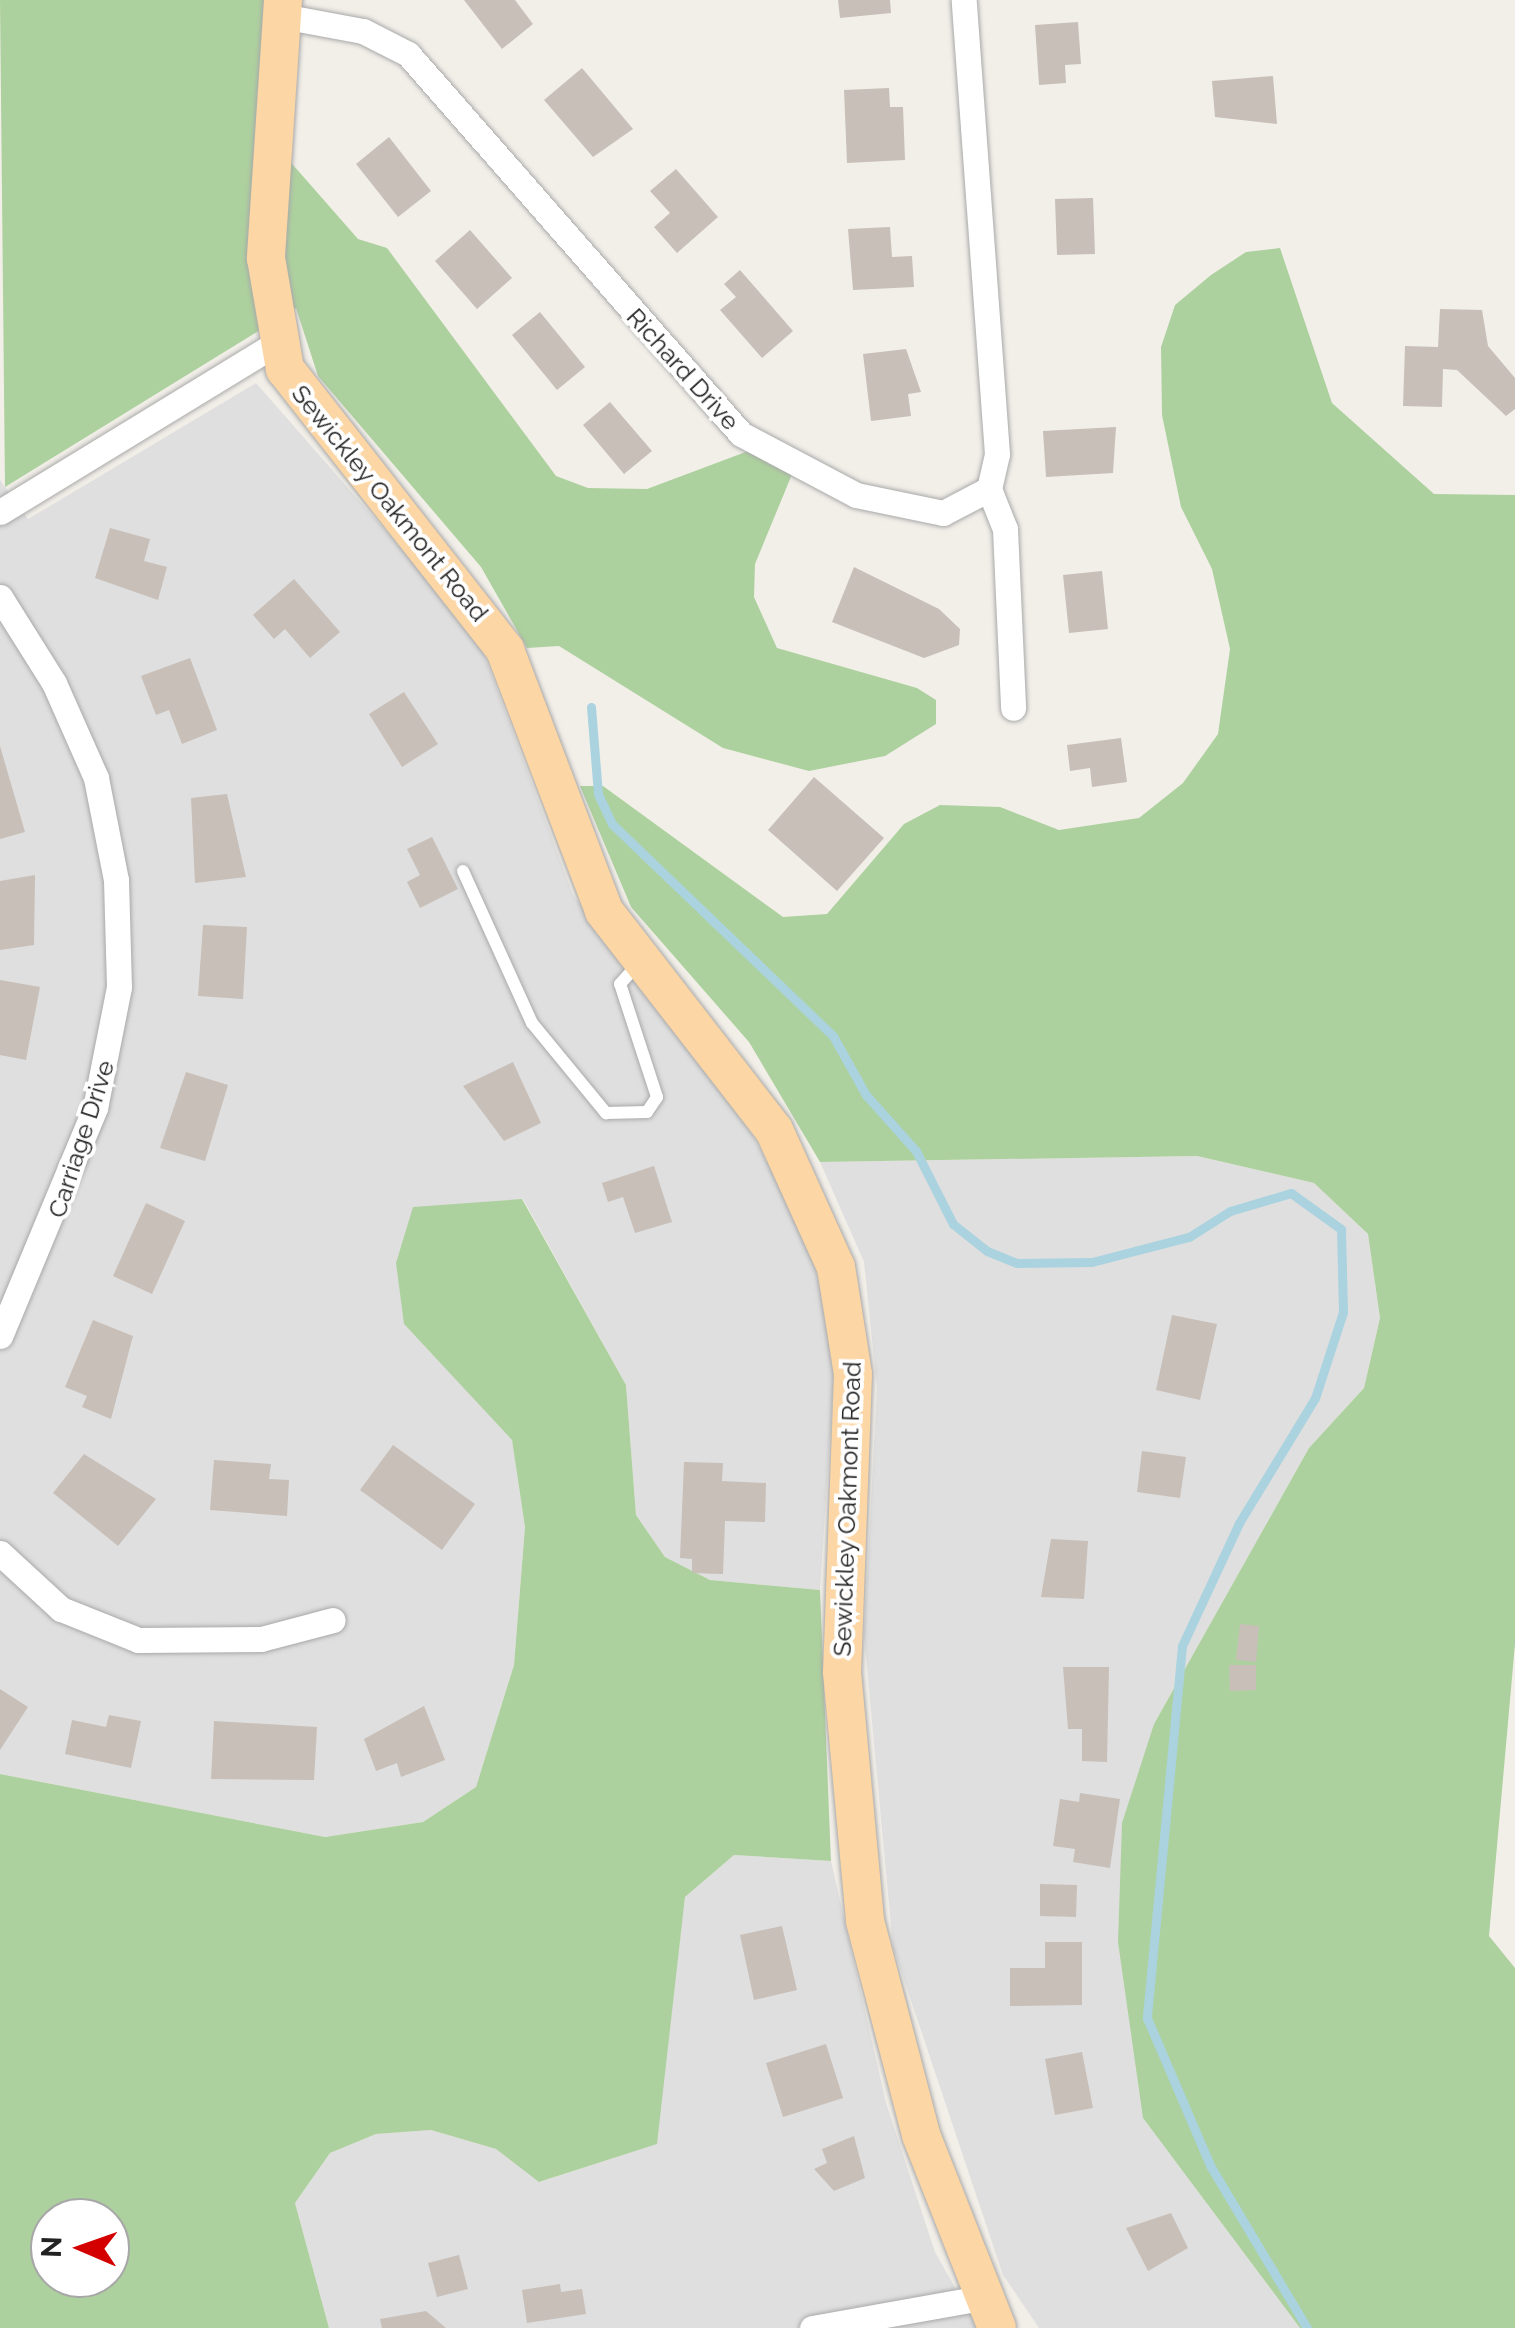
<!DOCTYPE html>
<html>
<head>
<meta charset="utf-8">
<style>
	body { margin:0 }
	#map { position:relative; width:1515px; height:2328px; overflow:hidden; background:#f2efe9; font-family:Raleway,sans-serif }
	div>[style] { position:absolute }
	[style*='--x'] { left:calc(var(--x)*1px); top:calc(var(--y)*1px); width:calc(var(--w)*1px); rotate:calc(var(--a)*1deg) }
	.residential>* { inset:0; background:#e0dfdf }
	.forest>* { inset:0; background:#add19e }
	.stream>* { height:9px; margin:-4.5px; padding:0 4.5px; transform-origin:4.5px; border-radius:4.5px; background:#aad3df }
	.building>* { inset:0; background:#c7bfb8 }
	.roads { filter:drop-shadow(0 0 2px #a9a9a9) drop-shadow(0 0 2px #a9a9a9) }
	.lane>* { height:12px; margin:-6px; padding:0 6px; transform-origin:6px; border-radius:6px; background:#fff }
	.street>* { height:25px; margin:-12.5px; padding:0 12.5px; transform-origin:12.5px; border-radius:12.5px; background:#fff }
	.primary>* { height:38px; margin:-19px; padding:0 19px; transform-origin:19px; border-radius:19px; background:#fcd6a4 }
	span { translate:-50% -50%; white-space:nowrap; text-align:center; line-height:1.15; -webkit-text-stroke:8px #fff; paint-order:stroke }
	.street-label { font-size:25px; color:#222 }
	.north { position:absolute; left:30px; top:2198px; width:100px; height:100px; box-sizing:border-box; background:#fff; border:2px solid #a7a7a7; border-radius:50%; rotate:272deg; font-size:28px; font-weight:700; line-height:40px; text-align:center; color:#222 }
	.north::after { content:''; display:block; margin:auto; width:35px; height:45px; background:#d40000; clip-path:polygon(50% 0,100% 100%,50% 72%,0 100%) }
</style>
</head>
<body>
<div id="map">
	<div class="residential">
		<div style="clip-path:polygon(256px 383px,477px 635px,573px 895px,752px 1134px,809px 1241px,835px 1357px,820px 1590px,710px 1580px,665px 1557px,636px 1515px,626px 1385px,523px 1199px,404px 1324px,512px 1439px,525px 1527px,514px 1665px,476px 1787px,423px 1822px,325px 1837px,0 1774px,0 480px,28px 519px)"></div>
		<div style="clip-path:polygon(1197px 1156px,1314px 1183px,1368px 1234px,1380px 1318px,1364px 1388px,1309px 1448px,1154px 1724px,1143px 2118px,1300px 2328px,1039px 2328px,1003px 2275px,893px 1947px,864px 1635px,877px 1388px,864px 1262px,820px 1162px)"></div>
		<div style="clip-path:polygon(734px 1855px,831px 1861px,886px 2103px,935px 2252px,978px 2328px,329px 2328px,295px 2203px,330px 2153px,376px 2134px,431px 2130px,496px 2149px,540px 2182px,656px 2144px,685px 1897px)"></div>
	</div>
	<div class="forest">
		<div style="clip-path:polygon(0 0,266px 0,258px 125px,358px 239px,387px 248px,556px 476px,588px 488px,647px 489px,759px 447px,795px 467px,755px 564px,754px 597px,777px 648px,917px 688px,936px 700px,936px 724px,885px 756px,809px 771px,723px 748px,559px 646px,527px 648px,481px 567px,318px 376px,296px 308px,5px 487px)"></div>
		<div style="clip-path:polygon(1280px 248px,1332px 403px,1434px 494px,1515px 495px,1515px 1644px,1489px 1936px,1515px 1968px,1515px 2328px,1300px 2328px,1143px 2118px,1118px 1942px,1122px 1823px,1154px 1724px,1309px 1448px,1364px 1388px,1380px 1318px,1368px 1234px,1314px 1183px,1197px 1156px,820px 1162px,749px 1042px,631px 907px,580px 786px,603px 786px,783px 917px,827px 914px,904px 824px,940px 805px,1000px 807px,1059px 830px,1139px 818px,1183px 783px,1218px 734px,1230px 649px,1212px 569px,1181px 507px,1162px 415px,1161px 347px,1175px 305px,1211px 275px,1246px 252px)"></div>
		<div style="clip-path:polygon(evenodd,522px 1199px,626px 1385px,636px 1515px,665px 1557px,710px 1580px,820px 1590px,831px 1861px,734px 1855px,685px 1897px,657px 2144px,539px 2182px,496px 2149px,431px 2130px,376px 2134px,330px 2153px,295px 2203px,329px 2328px,0 2328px,0 1774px,325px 1837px,423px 1822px,476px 1787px,514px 1665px,525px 1527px,512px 1440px,404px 1324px,396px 1263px,413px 1207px,522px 1199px,50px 2218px,110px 2218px,110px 2278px,50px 2278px,50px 2218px)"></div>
	</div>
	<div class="stream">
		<div style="--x:591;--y:707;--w:87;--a:85.4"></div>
		<div style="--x:598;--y:794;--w:33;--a:65"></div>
		<div style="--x:612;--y:824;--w:306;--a:43.8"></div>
		<div style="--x:833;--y:1036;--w:68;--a:60.8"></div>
		<div style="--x:866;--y:1095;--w:75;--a:48.2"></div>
		<div style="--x:916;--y:1151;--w:82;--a:63.1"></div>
		<div style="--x:953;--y:1224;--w:43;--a:38.5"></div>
		<div style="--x:987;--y:1251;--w:32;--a:22"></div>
		<div style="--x:1017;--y:1263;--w:75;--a:-0.8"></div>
		<div style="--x:1092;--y:1262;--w:100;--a:-14.5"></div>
		<div style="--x:1189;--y:1237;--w:49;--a:-32.4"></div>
		<div style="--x:1230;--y:1211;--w:64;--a:-16.4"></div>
		<div style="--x:1291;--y:1193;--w:62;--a:35.8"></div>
		<div style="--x:1341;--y:1229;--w:83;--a:88.6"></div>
		<div style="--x:1343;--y:1312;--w:90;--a:108"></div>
		<div style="--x:1315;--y:1398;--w:146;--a:121.3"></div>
		<div style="--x:1239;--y:1523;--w:136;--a:114.9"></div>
		<div style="--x:1182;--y:1646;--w:374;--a:95.4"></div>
		<div style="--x:1147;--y:2018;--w:162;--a:66.8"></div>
		<div style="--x:1211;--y:2167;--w:187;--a:59.2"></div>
	</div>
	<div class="building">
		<div style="clip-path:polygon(464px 0,515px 0,533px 24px,502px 49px)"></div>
		<div style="clip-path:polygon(838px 0,890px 0,891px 13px,840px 18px)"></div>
		<div style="clip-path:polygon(1078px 22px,1081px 64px,1065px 65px,1066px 83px,1039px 85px,1035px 25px)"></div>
		<div style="clip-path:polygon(582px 68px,633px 129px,593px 157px,544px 100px)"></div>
		<div style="clip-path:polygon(1273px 76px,1277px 124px,1215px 117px,1212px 81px)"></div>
		<div style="clip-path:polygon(889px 88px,890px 107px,903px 107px,905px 160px,847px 163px,844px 90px)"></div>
		<div style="clip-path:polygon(389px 137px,431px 191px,398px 217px,356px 164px)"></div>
		<div style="clip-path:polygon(676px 169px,718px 217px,677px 253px,654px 227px,670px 213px,650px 191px)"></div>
		<div style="clip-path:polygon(1093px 198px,1095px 254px,1057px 255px,1055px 199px)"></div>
		<div style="clip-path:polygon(890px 227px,892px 257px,912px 256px,914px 287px,853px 290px,848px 229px)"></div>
		<div style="clip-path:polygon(470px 230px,512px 278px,477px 309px,435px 261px)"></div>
		<div style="clip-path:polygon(740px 270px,793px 331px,762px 358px,720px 310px,736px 297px,724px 284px)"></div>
		<div style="clip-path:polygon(1440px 309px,1482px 310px,1488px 346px,1515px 378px,1515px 409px,1506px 416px,1457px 370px,1443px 369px,1442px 407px,1403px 406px,1405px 346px,1438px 347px)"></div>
		<div style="clip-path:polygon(540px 312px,585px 367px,557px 390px,512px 335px)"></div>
		<div style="clip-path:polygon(906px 349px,921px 392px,908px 394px,911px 416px,871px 421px,863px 354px)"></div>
		<div style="clip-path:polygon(610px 402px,652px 451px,624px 474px,583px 425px)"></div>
		<div style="clip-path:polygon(1116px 427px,1113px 473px,1046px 477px,1043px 431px)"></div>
		<div style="clip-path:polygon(110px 528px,150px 539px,144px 561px,167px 567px,158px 600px,95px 578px)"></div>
		<div style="clip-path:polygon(854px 567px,939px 609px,960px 629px,959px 645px,924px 658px,832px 622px)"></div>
		<div style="clip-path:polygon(1102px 571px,1108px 629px,1069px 633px,1063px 575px)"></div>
		<div style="clip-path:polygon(294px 579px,340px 632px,310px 658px,285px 629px,274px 639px,253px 615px)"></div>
		<div style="clip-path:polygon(190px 658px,217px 730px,182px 744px,169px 710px,156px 715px,141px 676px)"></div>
		<div style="clip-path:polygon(404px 692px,438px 744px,402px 767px,369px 714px)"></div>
		<div style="clip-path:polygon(1121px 738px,1127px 782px,1092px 787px,1090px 768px,1070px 771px,1067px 745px)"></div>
		<div style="clip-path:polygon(0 746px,25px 832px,0 839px)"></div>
		<div style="clip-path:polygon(814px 777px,884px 838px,837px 891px,768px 830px)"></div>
		<div style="clip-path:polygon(227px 794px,246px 877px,195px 883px,191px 798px)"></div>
		<div style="clip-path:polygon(432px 837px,458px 889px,420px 908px,407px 882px,420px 875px,407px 849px)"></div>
		<div style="clip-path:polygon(35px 875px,34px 945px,0 950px,0 881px)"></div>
		<div style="clip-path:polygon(203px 925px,247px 927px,243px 999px,198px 996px)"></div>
		<div style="clip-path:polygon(0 980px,40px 987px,26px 1060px,0 1055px)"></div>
		<div style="clip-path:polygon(513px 1062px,541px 1123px,504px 1141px,463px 1086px)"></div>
		<div style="clip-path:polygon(186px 1072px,228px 1085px,205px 1161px,160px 1148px)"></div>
		<div style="clip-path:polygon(654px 1166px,672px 1222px,635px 1233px,623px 1197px,608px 1202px,602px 1183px)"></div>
		<div style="clip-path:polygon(146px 1203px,185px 1221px,152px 1294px,113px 1276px)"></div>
		<div style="clip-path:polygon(1172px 1315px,1217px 1324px,1200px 1400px,1156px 1390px)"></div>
		<div style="clip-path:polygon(93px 1320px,133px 1336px,111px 1419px,82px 1407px,87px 1396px,65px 1387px)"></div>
		<div style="clip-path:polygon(393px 1445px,475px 1504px,442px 1550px,360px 1490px)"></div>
		<div style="clip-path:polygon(1142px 1451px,1186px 1457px,1180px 1498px,1137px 1492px)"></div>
		<div style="clip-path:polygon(84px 1454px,156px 1499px,118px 1546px,53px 1493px)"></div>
		<div style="clip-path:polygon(214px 1460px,271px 1464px,269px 1479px,289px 1480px,287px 1516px,210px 1510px)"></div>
		<div style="clip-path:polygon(684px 1462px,723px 1463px,722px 1481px,766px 1483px,765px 1522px,725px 1521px,723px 1574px,692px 1573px,692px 1559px,680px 1558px)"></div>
		<div style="clip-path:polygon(1051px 1539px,1088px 1541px,1084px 1599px,1041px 1597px)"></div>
		<div style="clip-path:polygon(1240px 1624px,1259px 1626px,1256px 1662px,1236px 1660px)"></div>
		<div style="clip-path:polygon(1229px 1665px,1256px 1665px,1256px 1690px,1230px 1691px)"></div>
		<div style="clip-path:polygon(1063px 1667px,1109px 1667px,1107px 1762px,1082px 1761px,1082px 1729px,1068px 1729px)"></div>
		<div style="clip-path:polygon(0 1689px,28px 1707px,0 1750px)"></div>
		<div style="clip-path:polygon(424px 1706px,445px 1760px,401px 1777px,397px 1763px,376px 1771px,364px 1739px)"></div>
		<div style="clip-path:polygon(109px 1715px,141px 1721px,131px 1768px,65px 1754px,72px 1720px,106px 1727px)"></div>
		<div style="clip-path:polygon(214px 1721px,317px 1727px,314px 1780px,211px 1779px)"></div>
		<div style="clip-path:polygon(1080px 1793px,1120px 1799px,1110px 1868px,1073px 1862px,1075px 1849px,1053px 1846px,1060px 1799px,1079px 1802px)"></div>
		<div style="clip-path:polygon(1040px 1884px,1077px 1885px,1076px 1917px,1040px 1916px)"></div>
		<div style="clip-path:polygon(782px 1926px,797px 1990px,754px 2000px,740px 1935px)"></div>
		<div style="clip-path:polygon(1045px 1942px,1082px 1942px,1082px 2005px,1010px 2006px,1010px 1968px,1045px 1968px)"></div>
		<div style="clip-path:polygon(826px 2044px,843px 2098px,783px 2117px,766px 2063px)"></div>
		<div style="clip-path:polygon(1082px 2052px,1093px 2108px,1055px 2115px,1045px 2059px)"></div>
		<div style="clip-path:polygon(854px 2136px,865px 2178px,834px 2191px,814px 2169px,827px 2163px,822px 2149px)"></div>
		<div style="clip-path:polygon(1171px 2213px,1188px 2248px,1148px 2271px,1126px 2228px)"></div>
		<div style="clip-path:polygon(459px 2255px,468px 2289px,437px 2297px,428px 2263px)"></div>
		<div style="clip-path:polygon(560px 2284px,561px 2292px,582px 2289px,586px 2314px,527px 2323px,522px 2290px)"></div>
		<div style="clip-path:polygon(426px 2311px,446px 2328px,382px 2328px,380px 2319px)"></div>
	</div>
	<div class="roads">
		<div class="lane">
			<div style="--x:463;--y:871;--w:167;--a:65.6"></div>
			<div style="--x:532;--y:1023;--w:117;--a:50.6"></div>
			<div style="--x:606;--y:1113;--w:41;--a:-1.4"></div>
			<div style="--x:647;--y:1112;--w:18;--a:-56"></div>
			<div style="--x:657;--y:1097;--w:119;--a:-108.1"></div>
			<div style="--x:620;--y:984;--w:28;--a:-48"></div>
		</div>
		<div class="street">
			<div style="--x:282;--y:16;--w:82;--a:10.5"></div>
			<div style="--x:363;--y:31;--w:51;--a:27.1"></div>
			<div style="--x:408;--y:54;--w:505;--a:48.77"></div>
			<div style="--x:741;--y:434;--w:130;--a:27.9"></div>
			<div style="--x:856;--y:495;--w:89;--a:11.7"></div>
			<div style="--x:943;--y:513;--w:52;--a:-27.6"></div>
			<div style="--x:989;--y:489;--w:36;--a:-77"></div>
			<div style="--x:997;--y:454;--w:455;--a:-94.2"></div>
			<div style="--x:989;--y:489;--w:43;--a:68.2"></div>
			<div style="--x:1005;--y:529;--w:179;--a:87.4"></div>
			<div style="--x:0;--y:512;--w:322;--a:-31.4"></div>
			<div style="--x:0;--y:597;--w:102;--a:57.9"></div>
			<div style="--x:54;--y:683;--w:104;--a:66.1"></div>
			<div style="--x:96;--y:778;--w:104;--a:78.9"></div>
			<div style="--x:116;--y:880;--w:107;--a:88.4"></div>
			<div style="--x:119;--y:987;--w:123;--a:101.2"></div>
			<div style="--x:95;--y:1108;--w:247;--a:112.6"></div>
			<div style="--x:0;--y:1553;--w:83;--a:42.6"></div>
			<div style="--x:61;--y:1609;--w:83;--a:21.9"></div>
			<div style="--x:138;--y:1640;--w:123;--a:-0.5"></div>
			<div style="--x:261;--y:1639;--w:74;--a:-14.8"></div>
			<div style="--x:812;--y:2328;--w:171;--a:-10.1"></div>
		</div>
		<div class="primary">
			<div style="--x:283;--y:0;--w:259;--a:93.8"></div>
			<div style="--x:266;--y:258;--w:113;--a:80.3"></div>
			<div style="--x:285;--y:369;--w:357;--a:51.9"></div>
			<div style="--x:505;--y:650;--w:279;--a:69.2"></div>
			<div style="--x:604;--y:911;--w:277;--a:52.2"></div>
			<div style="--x:774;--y:1130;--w:150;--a:65.7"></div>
			<div style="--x:836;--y:1267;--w:108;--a:81"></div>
			<div style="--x:853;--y:1374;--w:298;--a:92.1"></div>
			<div style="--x:842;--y:1672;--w:250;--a:84.7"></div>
			<div style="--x:865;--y:1921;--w:221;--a:75.3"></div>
			<div style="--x:921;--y:2135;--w:207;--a:68.5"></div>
		</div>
	</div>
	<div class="street-label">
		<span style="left:683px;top:369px;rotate:48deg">Richard Drive</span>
		<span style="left:390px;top:503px;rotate:51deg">Sewickley Oakmont Road</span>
		<span style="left:81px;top:1139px;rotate:-72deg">Carriage Drive</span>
		<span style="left:847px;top:1509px;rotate:-88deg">Sewickley Oakmont Road</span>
	</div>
	<div class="north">N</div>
</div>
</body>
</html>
